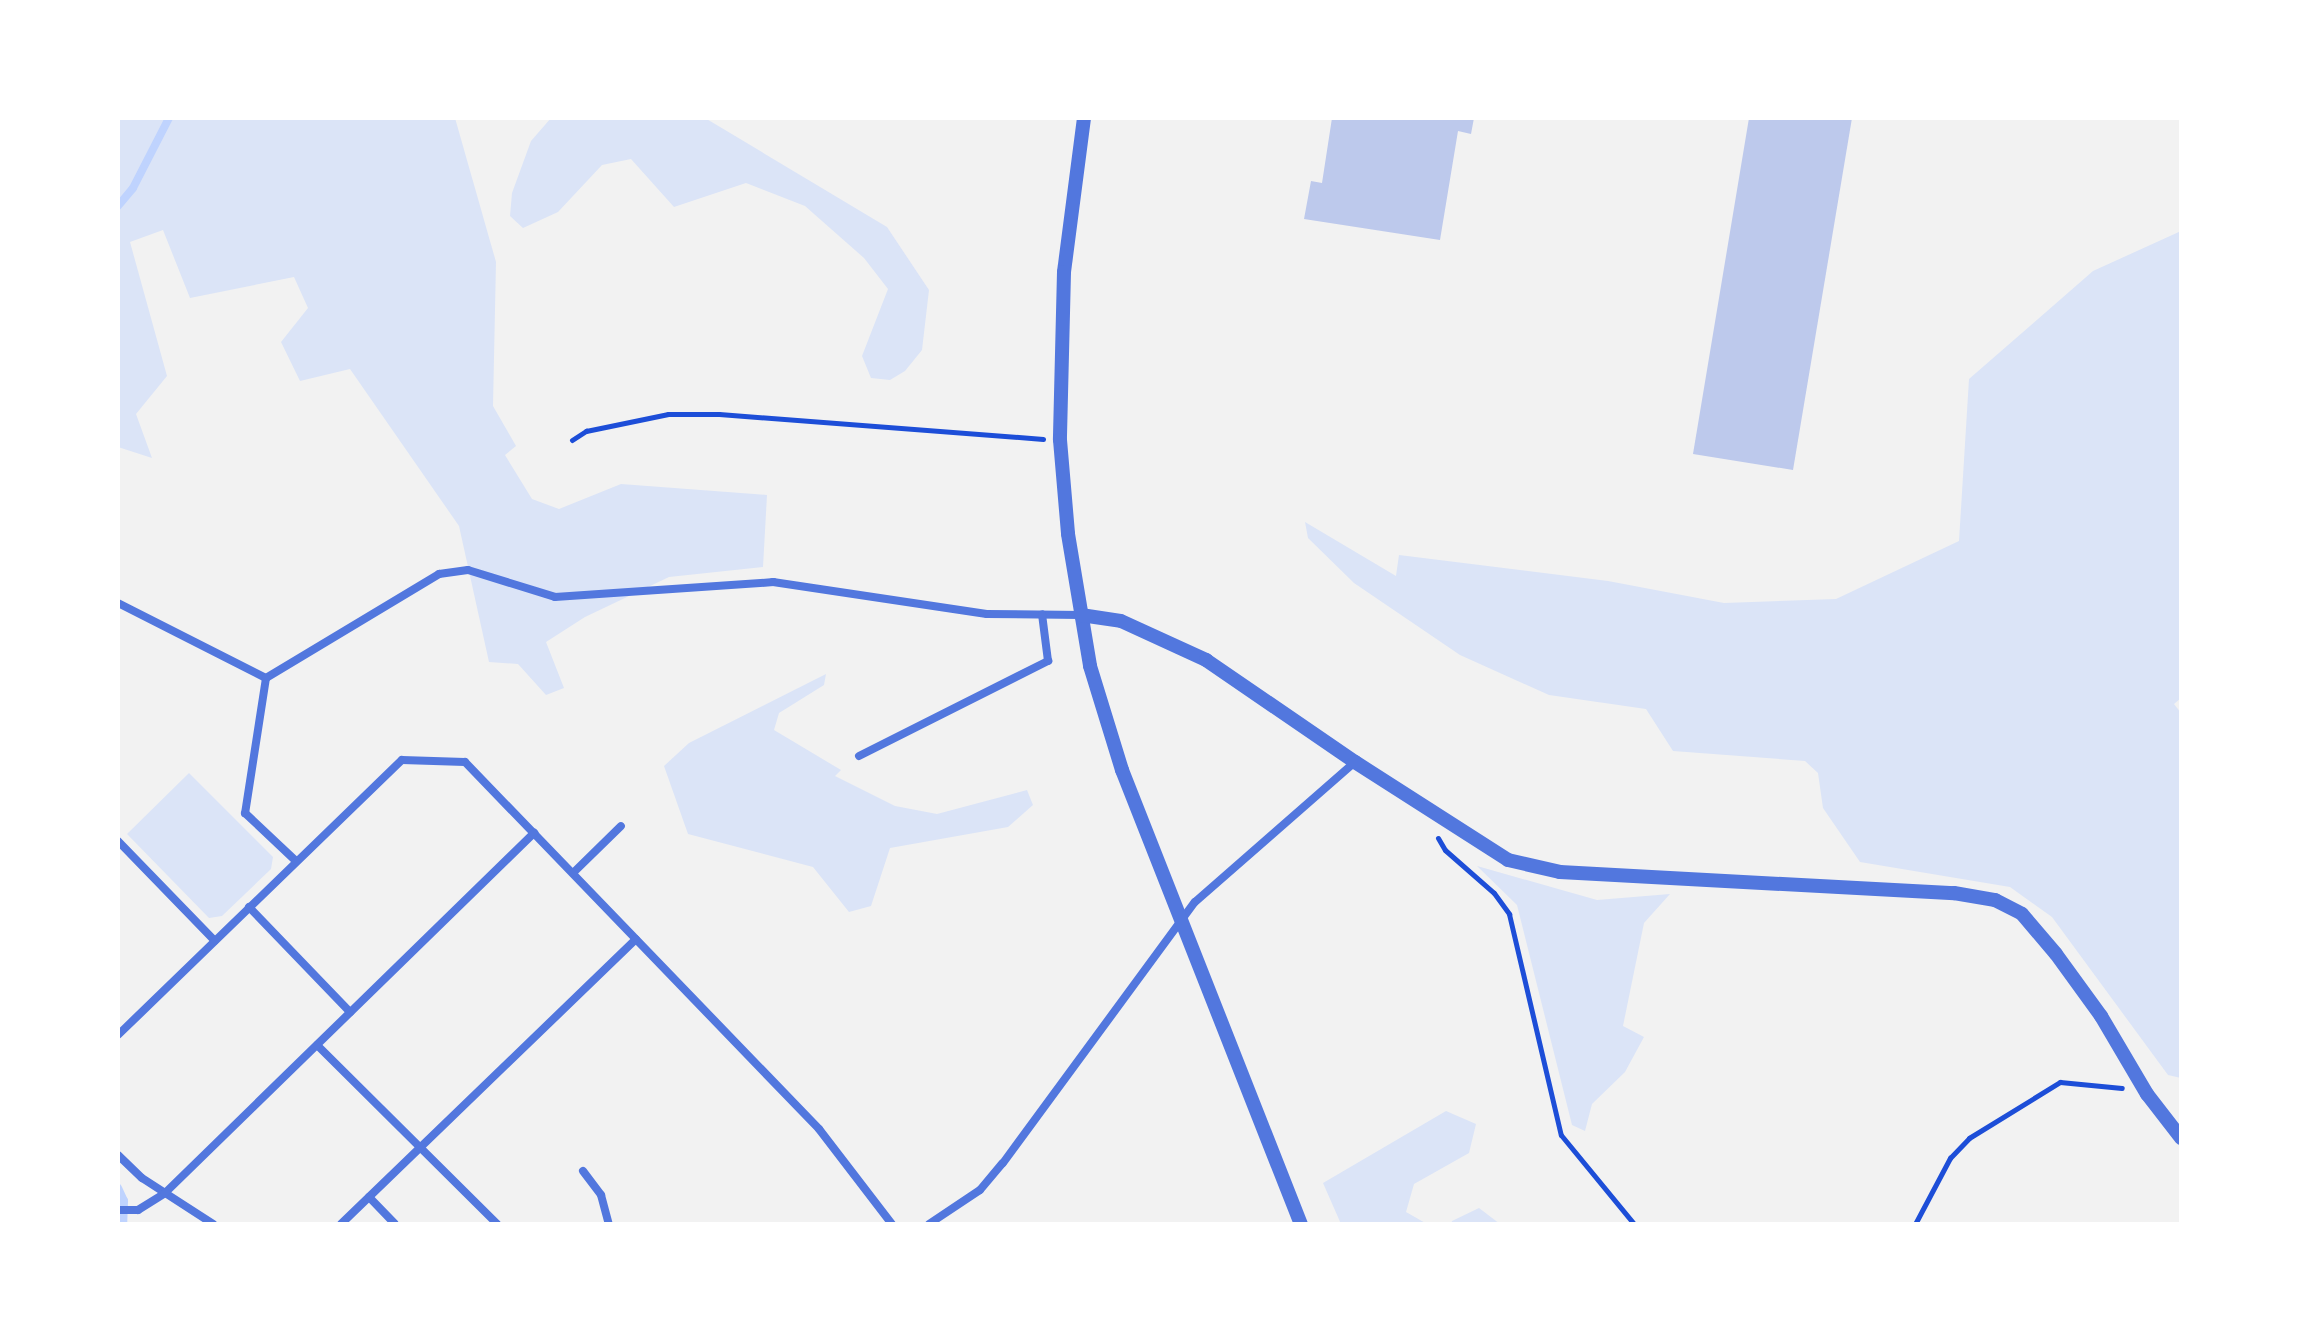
<!DOCTYPE html>
<html>
<head>
<meta charset="utf-8">
<style>
	body { margin:0 }
	#map { position:relative; width:2299px; height:1342px; overflow:hidden; background:#f2f2f2; font-family:Bitter,serif }
	div>[style] { position:absolute }
	[style*='--x'] { left:calc(var(--x)*1px); top:calc(var(--y)*1px); width:calc(var(--w)*1px); rotate:calc(var(--a)*1deg) }
	.green>* { inset:0; background:#dbe4f7 }
	.stream>* { height:8px; margin:-4px; padding:0 4px; transform-origin:4px; border-radius:4px; background:#bfd3fe }
	.building>* { inset:0; background:#bdc9ec }
	.path>* { height:5px; margin:-2.5px; padding:0 2.5px; transform-origin:2.5px; border-radius:2.5px; background:#1d4ed8 }
	.minor>* { height:8px; margin:-4px; padding:0 4px; transform-origin:4px; border-radius:4px; background:#5277de }
	.tertiary>* { height:14px; margin:-7px; padding:0 7px; transform-origin:7px; border-radius:7px; background:#5277de }
	span { translate:-50% -50%; white-space:nowrap; text-align:center; line-height:1.15; -webkit-text-stroke:8px #fff; paint-order:stroke }
	.frame { position:absolute; inset:0; border:120px solid #fff; pointer-events:none }
</style>
</head>
<body>
<div id="map">
	<div class="green">
		<div style="clip-path:polygon(118px 118px,455px 118px,496px 262px,493px 406px,516px 446px,505px 455px,532px 499px,559px 509px,621px 484px,767px 495px,763px 567px,669px 577px,585px 617px,546px 642px,564px 688px,546px 695px,518px 664px,489px 662px,459px 526px,350px 369px,300px 381px,281px 342px,308px 308px,294px 277px,190px 298px,163px 230px,130px 242px,167px 376px,136px 414px,152px 458px,118px 447px)"></div>
		<div style="clip-path:polygon(551px 118px,705px 118px,887px 227px,929px 290px,922px 350px,905px 371px,890px 380px,871px 378px,862px 356px,888px 289px,864px 258px,805px 206px,746px 183px,674px 207px,631px 159px,602px 165px,558px 212px,523px 228px,510px 216px,512px 193px,531px 141px)"></div>
		<div style="clip-path:polygon(2181px 231px,2181px 698px,2174px 704px,2181px 713px,2181px 1078px,2168px 1075px,2052px 917px,2010px 887px,1860px 862px,1823px 808px,1818px 773px,1805px 761px,1673px 751px,1646px 709px,1549px 695px,1460px 655px,1354px 583px,1308px 538px,1305px 522px,1396px 576px,1399px 555px,1608px 581px,1724px 603px,1836px 599px,1959px 541px,1969px 379px,2093px 271px)"></div>
		<div style="clip-path:polygon(826px 674px,824px 685px,779px 713px,774px 730px,841px 770px,835px 776px,895px 806px,937px 814px,1027px 790px,1033px 805px,1008px 827px,890px 848px,871px 906px,849px 912px,813px 867px,688px 834px,664px 766px,689px 743px)"></div>
		<div style="clip-path:polygon(189px 773px,273px 857px,271px 869px,222px 916px,209px 918px,127px 834px)"></div>
		<div style="clip-path:polygon(1477px 866px,1597px 900px,1670px 894px,1644px 923px,1623px 1026px,1644px 1037px,1625px 1072px,1592px 1104px,1585px 1131px,1572px 1125px,1517px 905px)"></div>
		<div style="clip-path:polygon(1446px 1111px,1476px 1124px,1469px 1153px,1414px 1184px,1406px 1212px,1427px 1224px,1341px 1224px,1323px 1183px)"></div>
		<div style="clip-path:polygon(1479px 1208px,1500px 1224px,1451px 1224px,1452px 1221px)"></div>
	</div>
	<div class="stream">
		<div style="--x:118;--y:206;--w:23;--a:-50"></div>
		<div style="--x:133;--y:188;--w:79;--a:-62.8"></div>
		<div style="--x:118;--y:1188;--w:14;--a:65"></div>
		<div style="--x:124;--y:1201;--w:23;--a:92"></div>
	</div>
	<div class="building">
		<div style="clip-path:polygon(1332px 118px,1474px 118px,1471px 134px,1458px 131px,1440px 240px,1304px 219px,1311px 181px,1322px 183px)"></div>
		<div style="clip-path:polygon(1749px 118px,1852px 118px,1793px 470px,1693px 454px)"></div>
	</div>
	<div class="path">
		<div style="--x:572;--y:440;--w:17;--a:-33"></div>
		<div style="--x:586;--y:431;--w:84;--a:-11.7"></div>
		<div style="--x:668;--y:414;--w:51;--a:0"></div>
		<div style="--x:719;--y:414;--w:325;--a:4.4"></div>
		<div style="--x:1438;--y:838;--w:14;--a:60"></div>
		<div style="--x:1445;--y:850;--w:65;--a:41.3"></div>
		<div style="--x:1494;--y:893;--w:26;--a:54"></div>
		<div style="--x:1509;--y:914;--w:227;--a:76.8"></div>
		<div style="--x:1561;--y:1135;--w:115;--a:50.6"></div>
		<div style="--x:1915;--y:1224;--w:75;--a:-62.1"></div>
		<div style="--x:1950;--y:1158;--w:28;--a:-46"></div>
		<div style="--x:1969;--y:1138;--w:107;--a:-31.6"></div>
		<div style="--x:2060;--y:1082;--w:62;--a:5.5"></div>
	</div>
	<div class="minor">
		<div style="--x:118;--y:603;--w:166;--a:26.9"></div>
		<div style="--x:266;--y:678;--w:202;--a:-31"></div>
		<div style="--x:439;--y:574;--w:29;--a:-8"></div>
		<div style="--x:468;--y:570;--w:91;--a:17.2"></div>
		<div style="--x:555;--y:597;--w:219;--a:-3.9"></div>
		<div style="--x:773;--y:582;--w:216;--a:8.5"></div>
		<div style="--x:987;--y:614;--w:94;--a:0.6"></div>
		<div style="--x:266;--y:678;--w:137;--a:98.8"></div>
		<div style="--x:245;--y:813;--w:70;--a:43.3"></div>
		<div style="--x:859;--y:756;--w:212;--a:-26.7"></div>
		<div style="--x:1048;--y:661;--w:47;--a:-97.3"></div>
		<div style="--x:118;--y:841;--w:139;--a:45.9"></div>
		<div style="--x:573;--y:873;--w:67;--a:-44.4"></div>
		<div style="--x:249;--y:907;--w:146;--a:46.1"></div>
		<div style="--x:118;--y:1035;--w:395;--a:-44.1"></div>
		<div style="--x:402;--y:760;--w:63;--a:1.8"></div>
		<div style="--x:465;--y:762;--w:510;--a:46.03"></div>
		<div style="--x:819;--y:1129;--w:120;--a:52.5"></div>
		<div style="--x:317;--y:1045;--w:254;--a:44.8"></div>
		<div style="--x:118;--y:1155;--w:33;--a:44"></div>
		<div style="--x:142;--y:1178;--w:85;--a:32.9"></div>
		<div style="--x:583;--y:1171;--w:30;--a:53"></div>
		<div style="--x:601;--y:1195;--w:30;--a:75"></div>
		<div style="--x:369;--y:1197;--w:37;--a:46"></div>
		<div style="--x:118;--y:1210;--w:20;--a:0"></div>
		<div style="--x:138;--y:1210;--w:32;--a:-32"></div>
		<div style="--x:165;--y:1193;--w:516;--a:-44.29"></div>
		<div style="--x:341;--y:1224;--w:410;--a:-44"></div>
		<div style="--x:929;--y:1224;--w:61;--a:-33.7"></div>
		<div style="--x:980;--y:1190;--w:35;--a:-50"></div>
		<div style="--x:1003;--y:1163;--w:324;--a:-53.7"></div>
		<div style="--x:1195;--y:902;--w:213;--a:-41.2"></div>
	</div>
	<div class="tertiary">
		<div style="--x:1084;--y:118;--w:155;--a:97.4"></div>
		<div style="--x:1064;--y:272;--w:168;--a:91.4"></div>
		<div style="--x:1060;--y:440;--w:94;--a:85.1"></div>
		<div style="--x:1068;--y:534;--w:134;--a:80.5"></div>
		<div style="--x:1090;--y:666;--w:109;--a:72.9"></div>
		<div style="--x:1122;--y:770;--w:488;--a:68.5"></div>
		<div style="--x:1081;--y:615;--w:40;--a:8.5"></div>
		<div style="--x:1121;--y:621;--w:94;--a:24.6"></div>
		<div style="--x:1206;--y:660;--w:181;--a:34.4"></div>
		<div style="--x:1355;--y:762;--w:182;--a:32.6"></div>
		<div style="--x:1508;--y:860;--w:53;--a:13"></div>
		<div style="--x:1560;--y:872;--w:395;--a:3.1"></div>
		<div style="--x:1954;--y:893;--w:42;--a:9.7"></div>
		<div style="--x:1995;--y:900;--w:30;--a:27"></div>
		<div style="--x:2022;--y:914;--w:52;--a:49.6"></div>
		<div style="--x:2056;--y:954;--w:77;--a:54"></div>
		<div style="--x:2101;--y:1016;--w:91;--a:59.5"></div>
		<div style="--x:2147;--y:1094;--w:56;--a:52.3"></div>
	</div>
	<div class="frame"></div>
</div>
</body>
</html>
